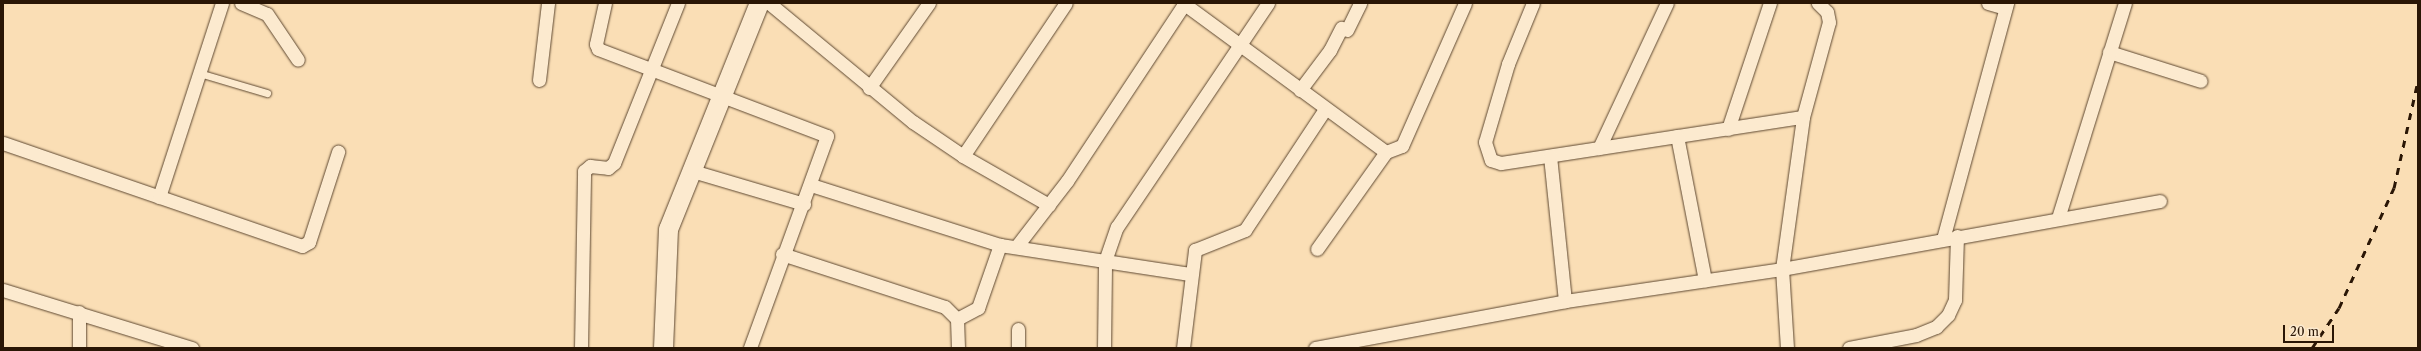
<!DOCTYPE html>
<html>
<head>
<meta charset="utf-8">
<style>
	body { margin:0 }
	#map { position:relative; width:2421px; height:351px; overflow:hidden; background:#fadeb5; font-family:"Libre Caslon Text",serif }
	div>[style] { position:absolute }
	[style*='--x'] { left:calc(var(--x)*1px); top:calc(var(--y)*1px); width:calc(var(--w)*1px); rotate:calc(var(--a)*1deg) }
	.roads { filter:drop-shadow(0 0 1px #5e4831) drop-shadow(0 0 1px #5e4831) }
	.lane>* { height:7px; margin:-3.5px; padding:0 3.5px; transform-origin:3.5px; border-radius:3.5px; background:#fceacf }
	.street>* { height:13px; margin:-6.5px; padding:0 6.5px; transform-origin:6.5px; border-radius:6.5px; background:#fceacf }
	.secondary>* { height:19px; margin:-9.5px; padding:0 9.5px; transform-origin:9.5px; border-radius:9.5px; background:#fceacf }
	.rail>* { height:3px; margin-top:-1.5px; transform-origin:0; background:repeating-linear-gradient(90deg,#2a1605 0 7px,transparent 0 14px) }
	span { translate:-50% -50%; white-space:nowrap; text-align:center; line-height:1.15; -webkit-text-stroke:3.5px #fceacf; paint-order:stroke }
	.frame { position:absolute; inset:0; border:4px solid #2a1605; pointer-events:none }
	.scale { position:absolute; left:2283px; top:325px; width:51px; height:18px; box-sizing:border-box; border:2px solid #2a1605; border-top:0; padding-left:5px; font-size:12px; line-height:14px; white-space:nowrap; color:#2a1605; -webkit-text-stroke:3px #fceacf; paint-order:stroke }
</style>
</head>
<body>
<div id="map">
	<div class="roads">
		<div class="lane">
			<div style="--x:199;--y:73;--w:71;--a:16.4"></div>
		</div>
		<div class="street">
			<div style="--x:241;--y:3;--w:28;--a:23"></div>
			<div style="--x:267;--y:14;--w:55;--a:56"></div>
			<div style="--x:605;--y:3;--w:42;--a:102.4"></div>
			<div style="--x:596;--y:44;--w:5;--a:68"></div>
			<div style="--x:598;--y:49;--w:245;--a:20.8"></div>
			<div style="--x:827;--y:136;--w:226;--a:110"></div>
			<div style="--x:769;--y:3;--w:187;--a:39.6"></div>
			<div style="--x:913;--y:122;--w:60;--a:34.2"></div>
			<div style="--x:963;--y:156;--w:99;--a:29.7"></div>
			<div style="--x:1183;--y:3;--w:252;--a:36.3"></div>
			<div style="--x:1386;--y:152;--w:17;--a:-21"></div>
			<div style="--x:1402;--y:146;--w:156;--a:-66.2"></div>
			<div style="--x:1533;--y:3;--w:66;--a:112.3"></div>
			<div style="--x:1508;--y:64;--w:81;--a:106.4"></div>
			<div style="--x:1485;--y:142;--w:19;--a:72"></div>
			<div style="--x:1491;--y:160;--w:10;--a:17"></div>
			<div style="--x:1501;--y:163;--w:305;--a:-8.7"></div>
			<div style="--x:1988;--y:3;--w:18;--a:16"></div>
			<div style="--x:1347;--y:30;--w:30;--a:-64"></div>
			<div style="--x:2109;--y:52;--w:96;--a:17.5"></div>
			<div style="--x:539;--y:80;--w:78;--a:-83.3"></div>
			<div style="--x:869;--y:88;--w:104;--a:-54.8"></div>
			<div style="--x:1300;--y:90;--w:50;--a:-53.1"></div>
			<div style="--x:1330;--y:50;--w:25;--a:-63"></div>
			<div style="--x:1728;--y:129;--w:133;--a:-71.6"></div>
			<div style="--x:1677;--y:136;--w:147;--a:79"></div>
			<div style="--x:3;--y:143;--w:316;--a:19"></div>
			<div style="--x:302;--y:246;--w:8;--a:-30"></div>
			<div style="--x:309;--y:242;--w:95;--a:-72.1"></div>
			<div style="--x:1599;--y:148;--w:160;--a:-64.9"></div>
			<div style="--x:963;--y:156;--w:184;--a:-56.1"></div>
			<div style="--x:1550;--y:156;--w:146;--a:84.1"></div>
			<div style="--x:689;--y:170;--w:120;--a:16.5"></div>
			<div style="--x:811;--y:185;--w:198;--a:17.6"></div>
			<div style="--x:1000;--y:245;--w:192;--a:8.7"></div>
			<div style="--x:159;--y:197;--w:204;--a:-72"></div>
			<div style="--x:2058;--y:218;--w:225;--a:-72.7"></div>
			<div style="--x:1943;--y:239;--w:245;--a:-74.8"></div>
			<div style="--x:1016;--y:247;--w:83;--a:-52.3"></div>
			<div style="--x:1067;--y:181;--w:214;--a:-56.5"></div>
			<div style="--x:1317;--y:249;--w:119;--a:-54.6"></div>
			<div style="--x:782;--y:254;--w:171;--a:18"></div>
			<div style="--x:945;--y:307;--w:17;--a:45"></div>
			<div style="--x:957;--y:319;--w:29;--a:88"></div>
			<div style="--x:3;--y:290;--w:198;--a:17.1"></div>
			<div style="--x:957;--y:319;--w:24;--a:-28"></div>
			<div style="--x:978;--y:308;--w:67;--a:-70.8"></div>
			<div style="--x:79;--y:348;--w:36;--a:-90"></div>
			<div style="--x:581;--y:348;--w:177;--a:-89"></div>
			<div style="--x:584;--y:171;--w:8;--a:-40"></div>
			<div style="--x:590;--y:166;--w:18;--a:6"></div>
			<div style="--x:608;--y:168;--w:8;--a:-40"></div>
			<div style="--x:614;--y:163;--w:172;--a:-68.2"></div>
			<div style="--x:1018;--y:348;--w:19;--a:-90"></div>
			<div style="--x:1104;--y:348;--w:87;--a:-89.3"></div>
			<div style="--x:1105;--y:261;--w:36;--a:-71"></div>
			<div style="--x:1117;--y:227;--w:270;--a:-56"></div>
			<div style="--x:1183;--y:348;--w:99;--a:-83"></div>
			<div style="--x:1195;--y:250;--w:54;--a:-21.8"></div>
			<div style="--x:1245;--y:230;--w:145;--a:-56.5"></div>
			<div style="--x:1315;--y:348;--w:254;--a:-10.6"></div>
			<div style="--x:1565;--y:301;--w:219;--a:-8.4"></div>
			<div style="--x:1782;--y:269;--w:384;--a:-10.2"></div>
			<div style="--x:1787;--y:348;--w:79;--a:-93.6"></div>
			<div style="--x:1782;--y:269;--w:153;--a:-82.1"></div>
			<div style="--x:1803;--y:117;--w:98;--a:-74.7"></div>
			<div style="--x:1829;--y:22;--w:10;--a:-101"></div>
			<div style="--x:1827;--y:12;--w:13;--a:-135"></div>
			<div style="--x:1849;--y:348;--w:68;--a:-11"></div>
			<div style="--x:1916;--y:335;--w:22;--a:-22"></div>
			<div style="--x:1936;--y:327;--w:17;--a:-45"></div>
			<div style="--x:1948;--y:315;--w:17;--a:-65"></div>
			<div style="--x:1955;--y:300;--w:64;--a:-88.2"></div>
		</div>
		<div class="secondary">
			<div style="--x:663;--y:348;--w:119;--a:-87.6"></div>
			<div style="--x:668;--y:229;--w:244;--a:-68.1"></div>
		</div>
	</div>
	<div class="rail">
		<div style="--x:2312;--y:348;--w:48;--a:-56"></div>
		<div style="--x:2339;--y:308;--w:132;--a:-65.4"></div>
		<div style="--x:2394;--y:188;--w:110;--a:-77.4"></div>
	</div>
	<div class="frame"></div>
	<div class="scale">20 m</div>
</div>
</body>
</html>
